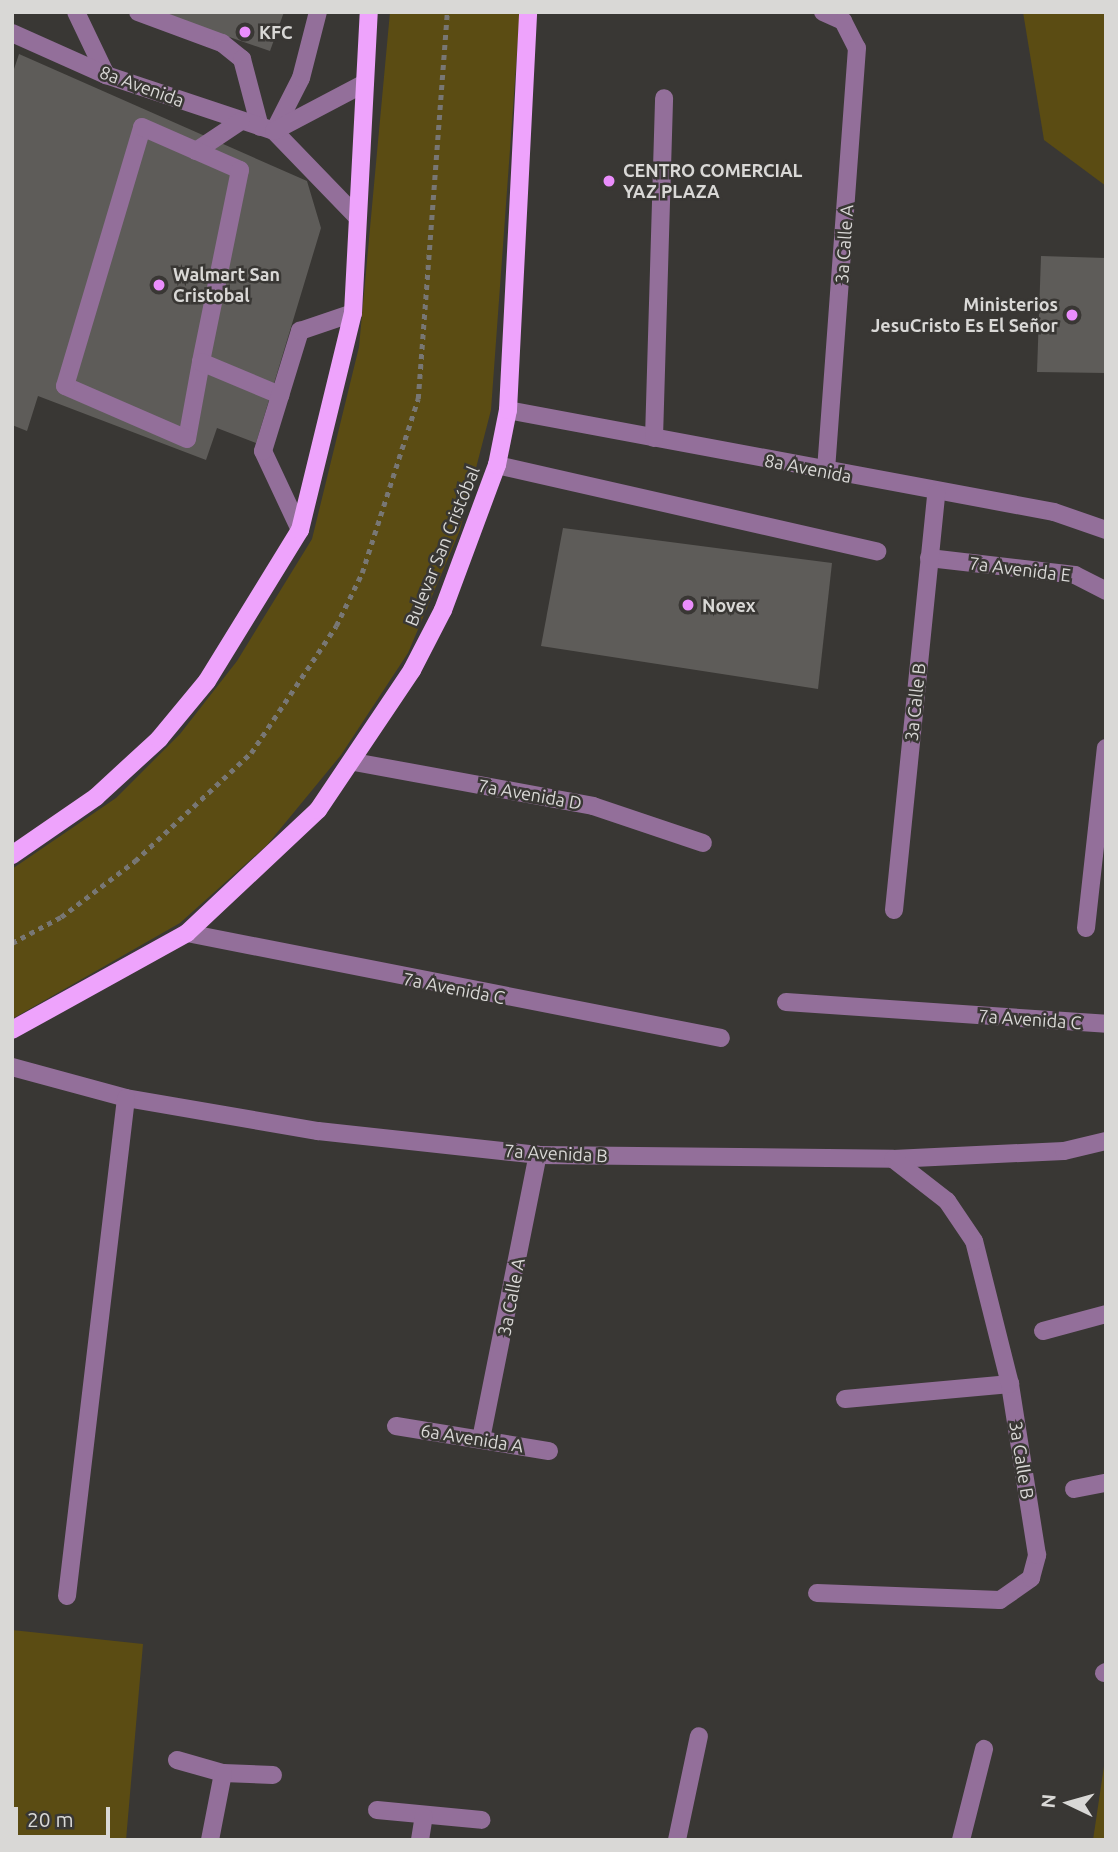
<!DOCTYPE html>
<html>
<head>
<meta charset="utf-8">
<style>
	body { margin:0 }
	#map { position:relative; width:1118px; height:1852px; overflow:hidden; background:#393734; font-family:Ubuntu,sans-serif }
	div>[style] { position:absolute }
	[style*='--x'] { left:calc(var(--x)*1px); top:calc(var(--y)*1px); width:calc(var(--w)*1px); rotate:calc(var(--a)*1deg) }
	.green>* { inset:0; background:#5b4c13 }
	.building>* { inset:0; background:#5e5c59 }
	.path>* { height:4.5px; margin-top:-2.25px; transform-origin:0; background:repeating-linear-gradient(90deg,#787774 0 5px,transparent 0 10px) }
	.minor>* { height:18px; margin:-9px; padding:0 9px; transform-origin:9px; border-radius:9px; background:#936f9a }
	.major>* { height:18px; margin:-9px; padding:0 9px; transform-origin:9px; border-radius:9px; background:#eea3fc }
	.dots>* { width:19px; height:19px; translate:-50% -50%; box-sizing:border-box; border:4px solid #393734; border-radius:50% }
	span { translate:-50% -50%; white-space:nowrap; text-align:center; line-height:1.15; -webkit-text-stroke:5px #393734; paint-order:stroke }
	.poi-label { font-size:18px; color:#d9d8d6; font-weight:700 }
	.left { translate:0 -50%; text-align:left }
	.right { translate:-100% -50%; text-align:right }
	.street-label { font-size:18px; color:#d9d8d6 }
	.frame { position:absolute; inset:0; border:14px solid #d9d8d6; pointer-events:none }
	.north { position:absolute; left:1034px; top:1768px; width:70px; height:70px; -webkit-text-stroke:5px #393734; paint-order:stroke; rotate:275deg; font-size:19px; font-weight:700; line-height:28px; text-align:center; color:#d9d8d6 }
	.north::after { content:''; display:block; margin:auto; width:24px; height:32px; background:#d9d8d6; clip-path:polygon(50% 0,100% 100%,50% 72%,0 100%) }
	.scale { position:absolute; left:14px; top:1807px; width:96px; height:32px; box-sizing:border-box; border:4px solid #d9d8d6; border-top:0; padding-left:9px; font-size:21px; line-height:24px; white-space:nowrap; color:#d9d8d6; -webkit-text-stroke:5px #393734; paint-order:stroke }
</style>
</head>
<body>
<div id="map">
	<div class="green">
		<div style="clip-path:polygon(390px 12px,520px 12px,491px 410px,460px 530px,408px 653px,341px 755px,267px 845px,180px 923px,12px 1019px,12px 869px,116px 798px,180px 734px,237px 661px,312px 539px,359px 347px)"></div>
		<div style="clip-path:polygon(1023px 12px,1106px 12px,1106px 186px,1044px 140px)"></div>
		<div style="clip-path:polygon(12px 1630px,143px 1644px,126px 1840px,12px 1840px)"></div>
		<div style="clip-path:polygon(1106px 1753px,1106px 1840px,1093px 1840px)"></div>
	</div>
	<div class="building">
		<div style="clip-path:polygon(157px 12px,284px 12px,270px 51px)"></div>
		<div style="clip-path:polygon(19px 54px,307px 181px,321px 228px,256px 443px,217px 428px,206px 460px,38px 396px,27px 431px,12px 425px,12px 75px)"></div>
		<div style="clip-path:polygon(1041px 256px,1106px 258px,1106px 373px,1037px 372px)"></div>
		<div style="clip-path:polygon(563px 528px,832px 563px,818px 689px,541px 646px)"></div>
	</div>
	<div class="path">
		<div style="--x:12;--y:943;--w:55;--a:-28"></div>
		<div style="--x:61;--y:917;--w:93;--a:-37.1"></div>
		<div style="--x:135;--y:861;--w:158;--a:-43"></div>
		<div style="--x:251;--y:753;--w:153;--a:-56.2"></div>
		<div style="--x:336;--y:626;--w:59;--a:-63.9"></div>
		<div style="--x:362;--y:573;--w:183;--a:-72.2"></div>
		<div style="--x:418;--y:399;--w:388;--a:-85.7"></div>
	</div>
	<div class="minor">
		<div style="--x:76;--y:12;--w:70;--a:64.5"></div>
		<div style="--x:138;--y:12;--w:90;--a:20.3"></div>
		<div style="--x:222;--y:43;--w:26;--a:39"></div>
		<div style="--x:242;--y:59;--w:70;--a:75.2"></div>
		<div style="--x:823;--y:12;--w:22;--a:24"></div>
		<div style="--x:843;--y:21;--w:30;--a:63"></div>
		<div style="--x:857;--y:48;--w:424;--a:94.2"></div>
		<div style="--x:12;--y:33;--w:103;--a:24.1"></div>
		<div style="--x:106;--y:75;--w:177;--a:18.4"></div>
		<div style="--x:274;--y:131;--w:120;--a:46"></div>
		<div style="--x:274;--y:131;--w:59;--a:-63"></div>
		<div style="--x:301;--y:78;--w:68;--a:-75.6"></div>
		<div style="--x:274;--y:131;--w:103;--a:-27.8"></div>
		<div style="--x:196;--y:151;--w:54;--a:-33.7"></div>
		<div style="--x:201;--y:362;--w:78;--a:100.3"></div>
		<div style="--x:187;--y:439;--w:133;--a:-156.5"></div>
		<div style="--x:65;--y:386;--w:270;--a:-73.4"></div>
		<div style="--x:142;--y:127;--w:107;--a:23.7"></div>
		<div style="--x:240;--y:170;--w:196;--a:101.5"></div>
		<div style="--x:201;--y:362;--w:86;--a:22.7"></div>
		<div style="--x:508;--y:410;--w:555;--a:10.58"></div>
		<div style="--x:1054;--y:512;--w:55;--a:19.1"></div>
		<div style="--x:654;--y:438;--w:340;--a:-88.3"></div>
		<div style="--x:497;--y:465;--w:390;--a:12.8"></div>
		<div style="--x:300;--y:530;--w:87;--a:-115.1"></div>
		<div style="--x:263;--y:451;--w:126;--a:-72.9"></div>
		<div style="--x:300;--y:331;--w:56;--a:-18.8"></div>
		<div style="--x:929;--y:558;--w:147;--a:6.6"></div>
		<div style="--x:1075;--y:575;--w:35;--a:27"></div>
		<div style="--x:354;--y:762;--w:243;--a:10.4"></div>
		<div style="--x:593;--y:806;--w:116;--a:18.6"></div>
		<div style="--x:894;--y:910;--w:419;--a:-84.2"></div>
		<div style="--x:1086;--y:928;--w:181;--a:-83.7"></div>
		<div style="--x:187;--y:933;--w:544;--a:11.12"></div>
		<div style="--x:786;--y:1002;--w:321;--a:3.9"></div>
		<div style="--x:12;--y:1067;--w:118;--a:15.2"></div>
		<div style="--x:126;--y:1098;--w:195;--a:9.8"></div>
		<div style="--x:318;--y:1131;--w:221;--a:6.2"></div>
		<div style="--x:538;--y:1155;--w:355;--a:0.6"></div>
		<div style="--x:893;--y:1159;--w:171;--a:-2.7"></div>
		<div style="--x:1064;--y:1151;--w:43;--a:-13.4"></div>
		<div style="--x:1043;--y:1331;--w:65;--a:-15.1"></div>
		<div style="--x:845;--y:1399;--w:166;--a:-5.2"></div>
		<div style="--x:396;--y:1426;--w:155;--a:9.3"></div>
		<div style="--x:481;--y:1439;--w:290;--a:-78.7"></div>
		<div style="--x:1074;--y:1489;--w:33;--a:-11"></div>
		<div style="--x:817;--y:1593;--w:183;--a:2.2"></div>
		<div style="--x:1000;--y:1600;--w:38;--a:-35"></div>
		<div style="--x:1031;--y:1578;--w:24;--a:-75"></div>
		<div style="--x:1037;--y:1555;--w:173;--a:-99"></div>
		<div style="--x:1010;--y:1384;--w:147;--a:-104.1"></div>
		<div style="--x:974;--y:1241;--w:48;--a:-124"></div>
		<div style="--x:947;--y:1201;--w:68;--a:-142.1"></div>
		<div style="--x:67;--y:1596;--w:501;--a:-83.24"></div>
		<div style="--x:1104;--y:1673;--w:2;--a:-27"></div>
		<div style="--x:177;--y:1760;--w:48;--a:15.8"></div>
		<div style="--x:223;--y:1773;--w:50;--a:2.3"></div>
		<div style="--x:377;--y:1810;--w:105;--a:5.4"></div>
		<div style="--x:210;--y:1840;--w:68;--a:-79"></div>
		<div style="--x:420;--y:1840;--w:24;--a:-81"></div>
		<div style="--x:677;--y:1840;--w:106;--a:-78.1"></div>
		<div style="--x:961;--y:1840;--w:94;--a:-75.8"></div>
	</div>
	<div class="major">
		<div style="--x:12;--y:855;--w:102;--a:-34.6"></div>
		<div style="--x:96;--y:797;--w:86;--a:-42.6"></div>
		<div style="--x:159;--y:739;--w:75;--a:-50.4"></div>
		<div style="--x:207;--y:681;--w:177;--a:-58.4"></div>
		<div style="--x:300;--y:530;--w:223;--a:-76.3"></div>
		<div style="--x:353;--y:313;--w:301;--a:-87"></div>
		<div style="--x:12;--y:1030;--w:200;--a:-29"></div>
		<div style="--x:187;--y:933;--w:180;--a:-43.2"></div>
		<div style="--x:318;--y:810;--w:169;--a:-56.1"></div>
		<div style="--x:412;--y:670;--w:68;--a:-62.7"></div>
		<div style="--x:443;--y:610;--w:155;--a:-69.6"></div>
		<div style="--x:497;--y:465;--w:56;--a:-78.7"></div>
		<div style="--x:508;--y:410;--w:399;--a:-87.1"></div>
	</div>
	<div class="dots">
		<div style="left:245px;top:32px;background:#ea8dfc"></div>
		<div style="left:609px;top:181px;background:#ea8dfc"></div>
		<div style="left:159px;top:285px;background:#ea8dfc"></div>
		<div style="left:1072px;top:315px;background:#ea8dfc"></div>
		<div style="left:688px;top:605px;background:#ea8dfc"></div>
	</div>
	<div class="poi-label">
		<span class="left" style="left:259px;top:32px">KFC</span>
		<span class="left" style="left:623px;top:181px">CENTRO COMERCIAL<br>YAZ PLAZA</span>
		<span class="left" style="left:173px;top:285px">Walmart San<br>Cristobal</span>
		<span class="right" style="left:1058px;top:315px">Ministerios<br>JesuCristo Es El Señor</span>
		<span class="left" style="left:702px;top:605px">Novex</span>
	</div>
	<div class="street-label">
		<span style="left:142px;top:86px;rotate:20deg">8a Avenida</span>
		<span style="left:844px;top:244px;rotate:-86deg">3a Calle A</span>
		<span style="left:808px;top:468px;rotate:11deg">8a Avenida</span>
		<span style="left:442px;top:546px;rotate:-68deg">Bulevar San Cristóbal</span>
		<span style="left:1020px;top:569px;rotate:7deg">7a Avenida E</span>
		<span style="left:915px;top:702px;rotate:-84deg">3a Calle B</span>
		<span style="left:530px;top:794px;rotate:10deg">7a Avenida D</span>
		<span style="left:454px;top:988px;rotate:11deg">7a Avenida C</span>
		<span style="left:1030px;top:1019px;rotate:4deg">7a Avenida C</span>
		<span style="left:556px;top:1153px;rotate:3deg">7a Avenida B</span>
		<span style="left:511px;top:1297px;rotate:-79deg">3a Calle A</span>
		<span style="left:472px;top:1438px;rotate:9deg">6a Avenida A</span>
		<span style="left:1022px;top:1460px;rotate:81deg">3a Calle B</span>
	</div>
	<div class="frame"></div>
	<div class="north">N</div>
	<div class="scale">20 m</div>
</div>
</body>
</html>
